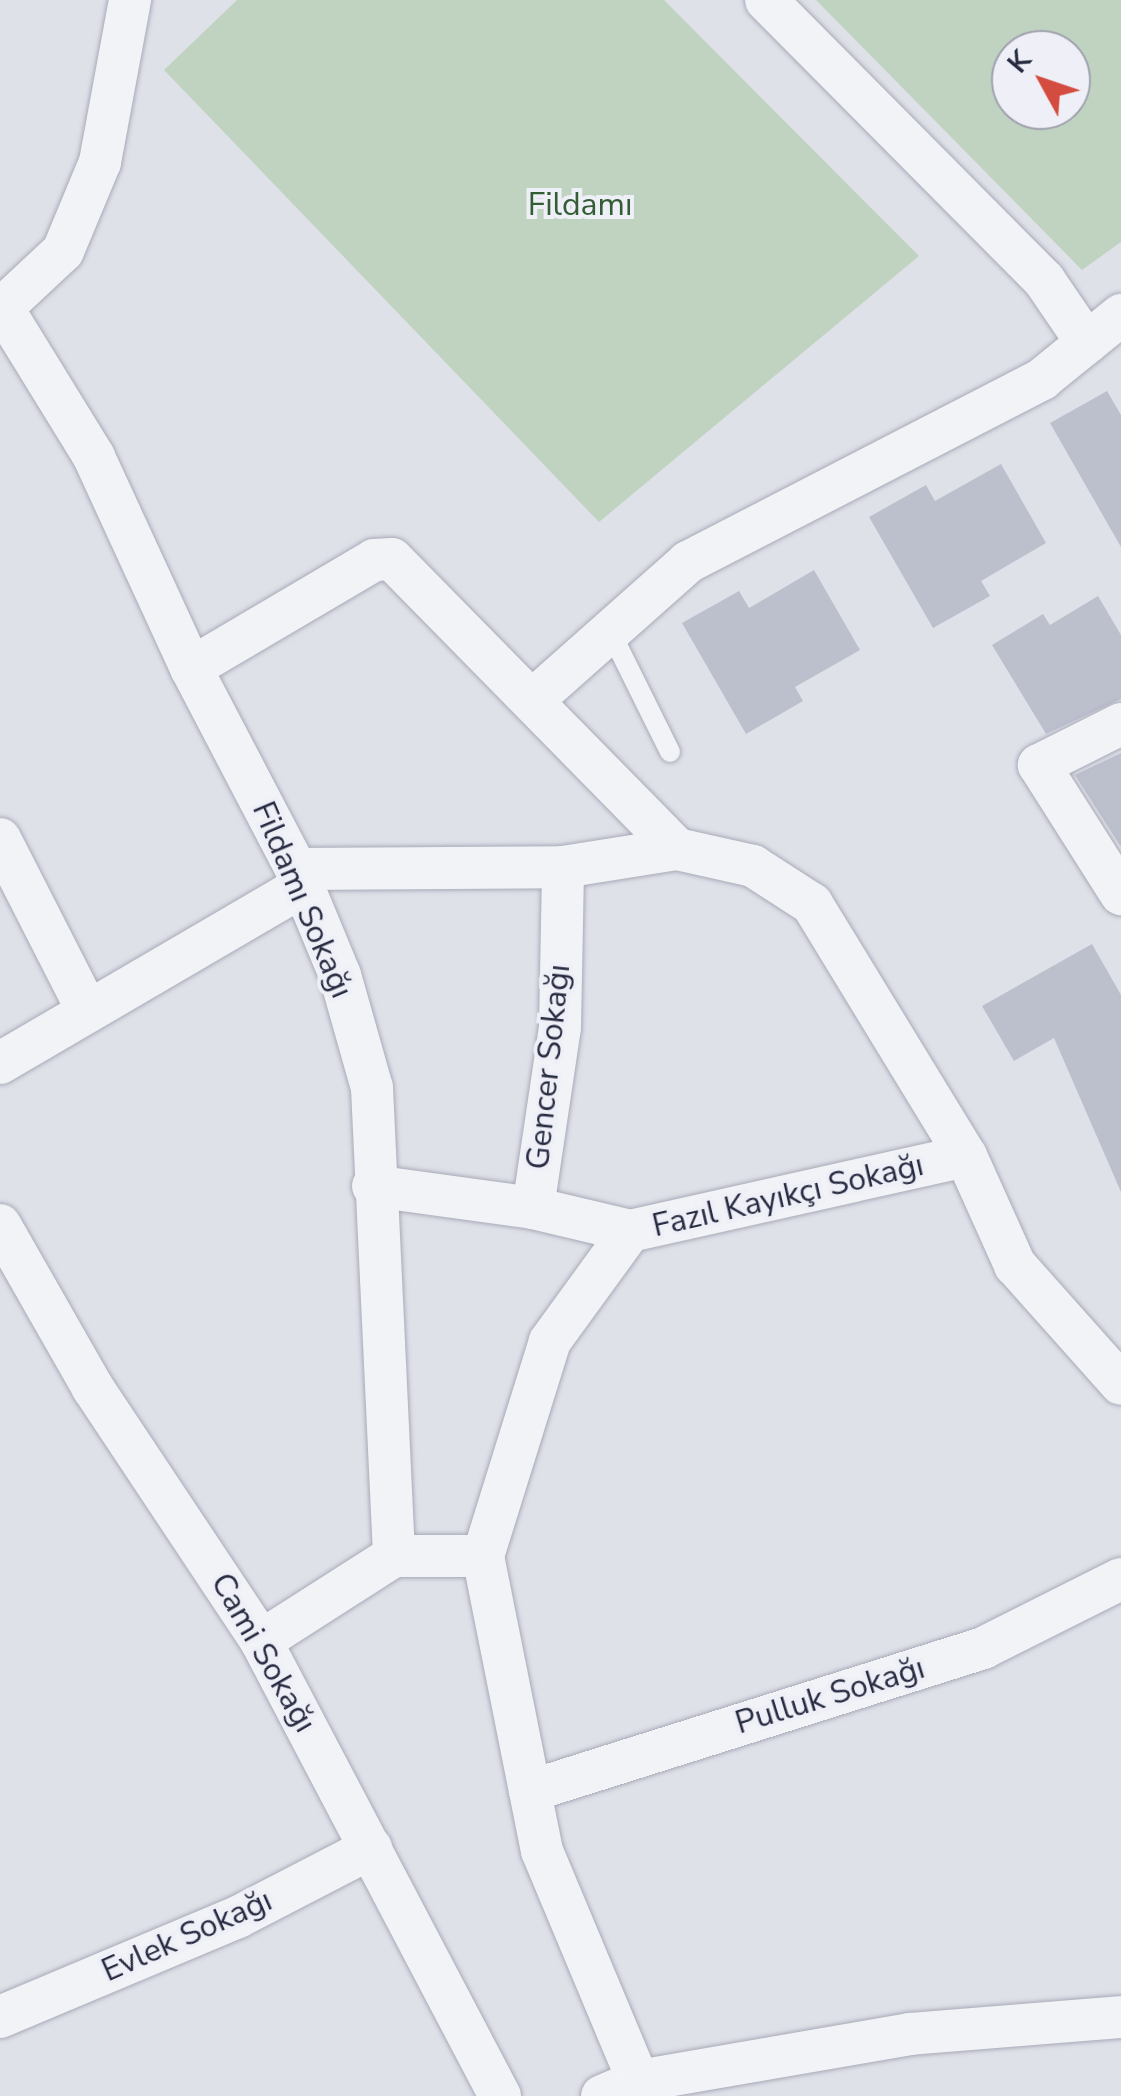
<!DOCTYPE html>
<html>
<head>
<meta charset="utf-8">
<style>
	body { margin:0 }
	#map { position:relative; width:1121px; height:2096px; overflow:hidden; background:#dfe1e9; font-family:"Nunito Sans",sans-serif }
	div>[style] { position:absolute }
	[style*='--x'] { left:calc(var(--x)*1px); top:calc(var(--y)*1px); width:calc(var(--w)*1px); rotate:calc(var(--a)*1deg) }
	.green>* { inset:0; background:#c0d3c0 }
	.building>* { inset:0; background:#bcbfcc }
	.roads { filter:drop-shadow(0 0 2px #a8aab7) drop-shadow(0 0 2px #a8aab7) }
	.lane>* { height:20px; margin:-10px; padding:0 10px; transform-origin:10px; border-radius:10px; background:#f2f3f7 }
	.street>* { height:42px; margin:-21px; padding:0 21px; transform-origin:21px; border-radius:21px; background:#f2f3f7 }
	span { translate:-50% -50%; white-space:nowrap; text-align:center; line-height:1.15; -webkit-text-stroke:8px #eff0f7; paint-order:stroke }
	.park-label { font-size:32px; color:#345d36 }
	.street-label { font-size:32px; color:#272b41 }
	.north { position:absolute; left:991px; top:30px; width:100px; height:100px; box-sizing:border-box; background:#eff0f7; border:2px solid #9fa1ae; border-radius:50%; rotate:310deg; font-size:28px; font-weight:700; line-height:40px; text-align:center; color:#272b41 }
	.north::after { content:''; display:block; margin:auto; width:35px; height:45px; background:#d44b3f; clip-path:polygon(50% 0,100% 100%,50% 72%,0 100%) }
</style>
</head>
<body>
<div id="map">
	<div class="green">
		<div style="clip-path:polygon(237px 0,664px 0,919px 256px,599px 522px,164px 70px)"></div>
		<div style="clip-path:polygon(evenodd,816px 0,1121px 0,1121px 242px,1082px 270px,816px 0,1071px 50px,1071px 110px,1011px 110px,1011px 50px,1071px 50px)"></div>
	</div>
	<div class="building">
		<div style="clip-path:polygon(1107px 391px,1121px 415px,1121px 547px,1050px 423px)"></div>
		<div style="clip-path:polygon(1001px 464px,1046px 543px,981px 581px,990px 596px,933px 628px,869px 517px,926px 485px,935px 501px)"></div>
		<div style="clip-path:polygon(814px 570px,860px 650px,795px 687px,803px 701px,746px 734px,682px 623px,739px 591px,749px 608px)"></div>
		<div style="clip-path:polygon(1098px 596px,1121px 635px,1121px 699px,1046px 734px,992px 645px,1043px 614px,1050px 625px)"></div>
		<div style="clip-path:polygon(1121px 753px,1121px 847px,1075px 775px)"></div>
		<div style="clip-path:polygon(1092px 944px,1121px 995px,1121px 1192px,1054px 1038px,1014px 1061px,982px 1006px)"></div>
	</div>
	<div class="roads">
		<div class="lane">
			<div style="--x:610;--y:631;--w:135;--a:63.6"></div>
		</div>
		<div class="street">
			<div style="--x:766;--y:0;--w:395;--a:45.2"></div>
			<div style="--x:1044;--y:280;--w:76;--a:55.7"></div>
			<div style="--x:0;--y:304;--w:180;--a:58.4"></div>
			<div style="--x:94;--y:457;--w:232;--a:65.3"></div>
			<div style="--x:191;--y:668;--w:227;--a:62.4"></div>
			<div style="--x:296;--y:869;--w:115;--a:67.5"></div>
			<div style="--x:340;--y:975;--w:117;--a:74.2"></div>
			<div style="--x:372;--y:1088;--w:469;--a:87.3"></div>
			<div style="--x:0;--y:310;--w:86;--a:-43.1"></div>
			<div style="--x:63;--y:251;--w:96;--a:-67.4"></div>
			<div style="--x:100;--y:162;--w:165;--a:-79.5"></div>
			<div style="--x:191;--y:668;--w:212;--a:-30.5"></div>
			<div style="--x:374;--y:560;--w:18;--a:-3"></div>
			<div style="--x:392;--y:559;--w:407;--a:45.5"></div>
			<div style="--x:535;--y:698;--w:205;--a:-41.6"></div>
			<div style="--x:688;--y:562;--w:399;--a:-27.3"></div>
			<div style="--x:1042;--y:379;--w:102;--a:-39"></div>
			<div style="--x:1121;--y:724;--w:92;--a:153.4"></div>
			<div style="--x:1039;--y:765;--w:153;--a:57.6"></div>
			<div style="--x:0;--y:839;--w:190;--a:63"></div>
			<div style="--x:296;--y:869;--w:267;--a:-0.4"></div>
			<div style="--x:563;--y:867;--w:115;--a:-9"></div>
			<div style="--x:677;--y:849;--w:78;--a:12.6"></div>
			<div style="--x:753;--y:866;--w:70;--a:32.8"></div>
			<div style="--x:812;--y:904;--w:295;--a:58.6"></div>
			<div style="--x:966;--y:1156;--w:120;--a:65.8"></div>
			<div style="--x:1015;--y:1265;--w:159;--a:48.3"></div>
			<div style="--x:0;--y:1063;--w:349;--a:-30.3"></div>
			<div style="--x:373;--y:1186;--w:162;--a:7.8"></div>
			<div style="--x:533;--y:1208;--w:100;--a:13.3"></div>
			<div style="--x:630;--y:1231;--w:344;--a:-12.6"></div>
			<div style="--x:533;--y:1208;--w:183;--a:-81.5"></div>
			<div style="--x:560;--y:1027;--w:160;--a:-88.9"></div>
			<div style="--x:0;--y:1225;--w:188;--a:60.3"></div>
			<div style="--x:93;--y:1388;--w:304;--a:56.4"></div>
			<div style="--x:261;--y:1641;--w:514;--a:62.29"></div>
			<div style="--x:630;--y:1231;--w:136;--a:126"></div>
			<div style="--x:550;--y:1341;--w:225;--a:107.3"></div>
			<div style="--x:483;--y:1556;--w:301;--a:78.7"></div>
			<div style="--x:542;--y:1851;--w:249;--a:67.3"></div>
			<div style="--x:261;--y:1641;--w:158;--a:-32.6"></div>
			<div style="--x:394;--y:1556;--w:89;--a:0"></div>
			<div style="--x:530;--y:1791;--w:475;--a:-17.5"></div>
			<div style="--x:983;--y:1648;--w:154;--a:-26.6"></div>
			<div style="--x:0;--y:2017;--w:258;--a:-22.8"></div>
			<div style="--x:238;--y:1917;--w:150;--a:-27.4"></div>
			<div style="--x:602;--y:2096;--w:39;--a:-23"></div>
			<div style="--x:638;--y:2081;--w:276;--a:-9.8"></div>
			<div style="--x:910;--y:2034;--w:212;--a:-4.6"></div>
		</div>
	</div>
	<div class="park-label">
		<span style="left:580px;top:205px">Fildamı</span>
	</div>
	<div class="street-label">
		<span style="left:302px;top:900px;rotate:67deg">Fildamı Sokağı</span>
		<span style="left:549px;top:1067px;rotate:-84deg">Gencer Sokağı</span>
		<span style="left:788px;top:1196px;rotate:-13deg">Fazıl Kayıkçı Sokağı</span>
		<span style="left:263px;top:1653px;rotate:60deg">Cami Sokağı</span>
		<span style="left:830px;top:1696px;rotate:-17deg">Pulluk Sokağı</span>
		<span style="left:187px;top:1936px;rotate:-24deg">Evlek Sokağı</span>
	</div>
	<div class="north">K</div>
</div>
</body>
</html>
